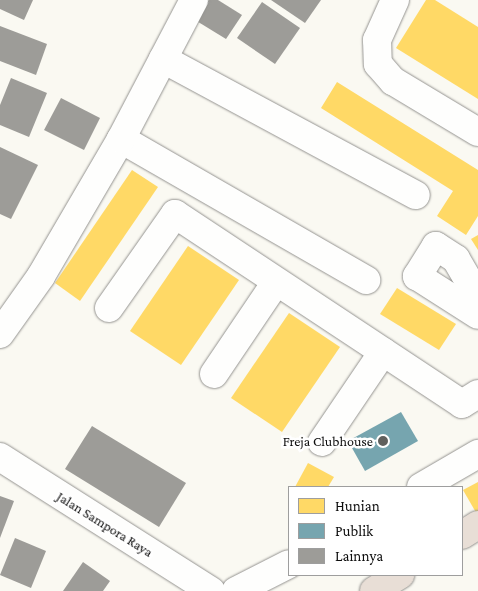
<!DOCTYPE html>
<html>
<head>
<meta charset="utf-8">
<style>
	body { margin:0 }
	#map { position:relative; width:478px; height:591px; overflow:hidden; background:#faf9f2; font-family:"Crimson Pro",serif }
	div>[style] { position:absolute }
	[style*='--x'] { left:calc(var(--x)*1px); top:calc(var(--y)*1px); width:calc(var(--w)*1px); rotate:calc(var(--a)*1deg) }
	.homes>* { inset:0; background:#ffd966 }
	.public>* { inset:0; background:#76a5af }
	.building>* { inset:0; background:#9d9c98 }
	.roads { filter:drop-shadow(0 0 1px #949390) drop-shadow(0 0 1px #949390) }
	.street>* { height:28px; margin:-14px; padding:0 14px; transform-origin:14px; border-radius:14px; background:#fefefd }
	.highway>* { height:28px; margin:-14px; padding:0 14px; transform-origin:14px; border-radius:14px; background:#e8ded6 }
	.dots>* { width:14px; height:14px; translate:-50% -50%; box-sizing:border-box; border:2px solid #fff; border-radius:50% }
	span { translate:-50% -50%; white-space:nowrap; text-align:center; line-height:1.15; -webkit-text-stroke:5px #fff; paint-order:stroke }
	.poi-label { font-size:14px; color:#0d0d0d }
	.right { translate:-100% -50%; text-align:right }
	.street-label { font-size:14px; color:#0d0d0d }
	.legend { position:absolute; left:288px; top:486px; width:175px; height:90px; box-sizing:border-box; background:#fff; border:1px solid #9e9e9e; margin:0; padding:6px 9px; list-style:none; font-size:15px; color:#0d0d0d }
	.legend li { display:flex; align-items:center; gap:10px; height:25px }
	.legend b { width:25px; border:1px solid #9e9e9e }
</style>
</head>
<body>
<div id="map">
	<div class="homes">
		<div style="clip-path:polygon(426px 0,435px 0,478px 27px,478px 99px,396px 48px)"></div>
		<div style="clip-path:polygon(337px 82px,478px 170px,478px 216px,466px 235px,437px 216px,453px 191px,321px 108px)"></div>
		<div style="clip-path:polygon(132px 170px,158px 187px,80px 301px,55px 283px)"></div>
		<div style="clip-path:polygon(478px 235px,478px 250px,471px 239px)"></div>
		<div style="clip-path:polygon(188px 246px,239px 280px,181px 365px,130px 331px)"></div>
		<div style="clip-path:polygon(397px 288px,456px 324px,439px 350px,380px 314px)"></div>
		<div style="clip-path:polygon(289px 313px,340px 347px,282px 432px,231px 398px)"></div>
		<div style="clip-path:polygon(308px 463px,334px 477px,328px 487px,295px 487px)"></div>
		<div style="clip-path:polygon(478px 482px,478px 516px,463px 490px)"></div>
	</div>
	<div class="public">
		<div style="clip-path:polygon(401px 412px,418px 441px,365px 471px,348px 441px)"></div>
	</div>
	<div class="building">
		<div style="clip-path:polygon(0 0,33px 0,24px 20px,0 9px)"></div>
		<div style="clip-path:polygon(207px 0,218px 0,242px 15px,226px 39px,195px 20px)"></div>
		<div style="clip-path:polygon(271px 0,321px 0,305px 23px)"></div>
		<div style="clip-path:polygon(262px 2px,300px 28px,275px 64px,237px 38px)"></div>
		<div style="clip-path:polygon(0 26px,47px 44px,36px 75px,0 61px)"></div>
		<div style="clip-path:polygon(11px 78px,47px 93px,29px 137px,0 125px,0 105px)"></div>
		<div style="clip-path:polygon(61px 98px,100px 118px,84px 150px,44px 130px)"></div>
		<div style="clip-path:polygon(0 147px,38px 165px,11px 219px,0 214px)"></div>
		<div style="clip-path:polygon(92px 426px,186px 483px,159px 527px,65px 469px)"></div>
		<div style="clip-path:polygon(0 496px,14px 501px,0 538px)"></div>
		<div style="clip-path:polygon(15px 538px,46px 551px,31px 588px,0 575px)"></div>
		<div style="clip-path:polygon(83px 562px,110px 581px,103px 591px,63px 591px)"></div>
	</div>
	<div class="roads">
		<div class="street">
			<div style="--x:395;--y:0;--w:44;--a:114.2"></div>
			<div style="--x:377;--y:40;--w:24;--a:88"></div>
			<div style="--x:378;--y:64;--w:23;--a:49"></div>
			<div style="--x:393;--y:81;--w:99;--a:31"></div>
			<div style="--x:163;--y:59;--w:287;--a:28.3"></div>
			<div style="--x:121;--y:139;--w:283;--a:29.9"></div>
			<div style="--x:478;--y:297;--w:44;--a:-120.1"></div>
			<div style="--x:456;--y:259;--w:24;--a:-147"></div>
			<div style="--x:436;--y:246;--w:36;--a:122"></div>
			<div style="--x:417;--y:276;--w:72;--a:32.6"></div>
			<div style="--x:109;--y:308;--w:115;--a:-54.9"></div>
			<div style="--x:175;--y:214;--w:344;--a:33.5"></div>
			<div style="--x:462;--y:404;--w:19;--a:-32"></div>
			<div style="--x:0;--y:334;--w:71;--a:-54.7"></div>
			<div style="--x:41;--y:276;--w:159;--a:-59.7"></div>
			<div style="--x:121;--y:139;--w:157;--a:-62.3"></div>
			<div style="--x:214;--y:374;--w:111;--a:-56"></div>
			<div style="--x:322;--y:442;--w:109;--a:-55.9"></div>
			<div style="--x:0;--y:457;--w:250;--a:32.4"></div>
			<div style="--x:421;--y:487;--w:66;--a:-30.1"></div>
			<div style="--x:236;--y:591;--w:59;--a:-27"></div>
		</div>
		<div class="highway">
			<div style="--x:462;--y:535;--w:19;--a:-32"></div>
			<div style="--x:374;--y:591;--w:31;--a:-32"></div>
		</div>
	</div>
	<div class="dots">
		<div style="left:383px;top:441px;background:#60605d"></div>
	</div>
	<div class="poi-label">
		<span class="right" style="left:373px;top:441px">Freja Clubhouse</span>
	</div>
	<div class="street-label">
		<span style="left:105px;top:524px;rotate:32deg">Jalan Sampora Raya</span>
	</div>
	<ul class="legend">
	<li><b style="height:14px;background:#ffd966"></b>Hunian</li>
	<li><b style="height:14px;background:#76a5af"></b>Publik</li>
	<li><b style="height:14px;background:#9d9c98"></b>Lainnya</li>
	</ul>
</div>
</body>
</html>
